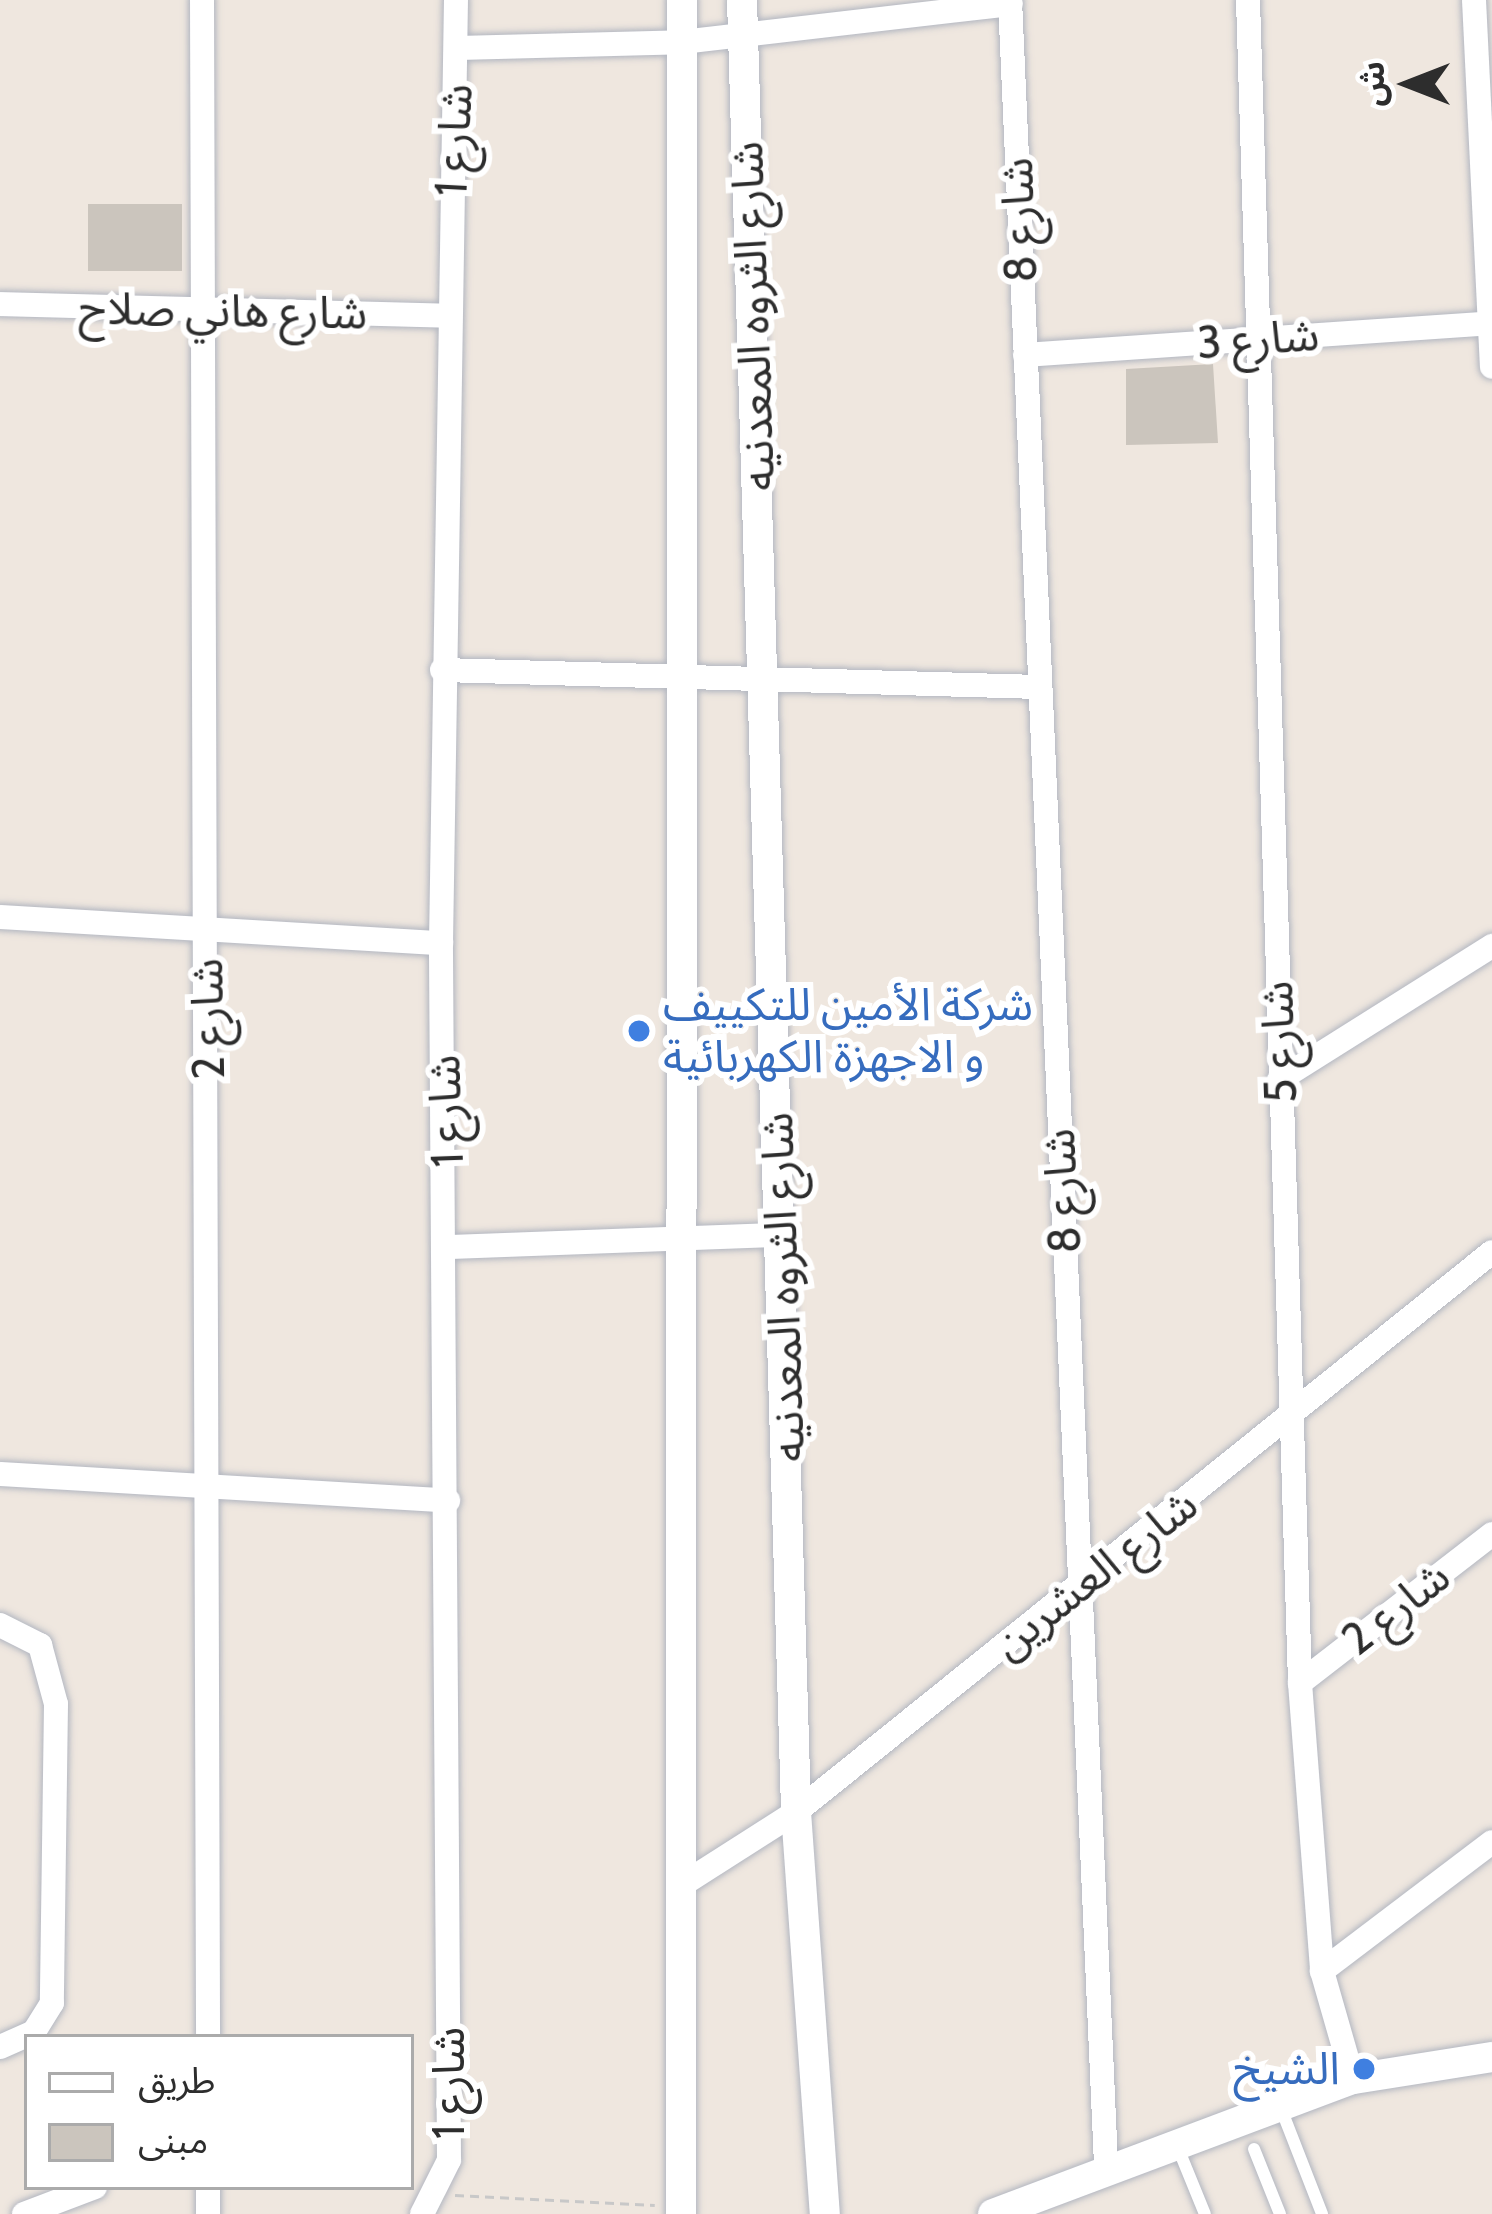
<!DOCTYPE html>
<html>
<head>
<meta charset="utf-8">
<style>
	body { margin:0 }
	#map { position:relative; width:1492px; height:2214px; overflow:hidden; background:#efe7df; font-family:Cabin,"Noto Sans Arabic",sans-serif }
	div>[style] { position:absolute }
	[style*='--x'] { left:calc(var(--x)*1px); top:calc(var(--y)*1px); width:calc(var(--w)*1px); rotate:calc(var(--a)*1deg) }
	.building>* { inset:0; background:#cbc5bd }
	.path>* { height:3px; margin-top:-1.5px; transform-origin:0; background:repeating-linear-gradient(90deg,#c8c8c8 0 9px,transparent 0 15px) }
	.roads { filter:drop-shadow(0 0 3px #b3b7c1) drop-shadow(0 0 3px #b3b7c1) }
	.service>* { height:12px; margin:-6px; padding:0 6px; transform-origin:6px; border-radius:6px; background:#fff }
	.minor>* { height:24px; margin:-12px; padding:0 12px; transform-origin:12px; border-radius:12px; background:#fff }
	.tertiary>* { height:30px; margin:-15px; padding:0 15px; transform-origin:15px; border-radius:15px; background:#fff }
	.dots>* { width:33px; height:33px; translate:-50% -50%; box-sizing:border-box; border:6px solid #fff; border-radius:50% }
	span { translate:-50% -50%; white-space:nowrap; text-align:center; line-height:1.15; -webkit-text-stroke:12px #fff; paint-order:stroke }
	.street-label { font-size:45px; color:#2d2d2d }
	.shop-label { font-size:45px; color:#366cbe }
	.left { translate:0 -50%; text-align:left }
	.right { translate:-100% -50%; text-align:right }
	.legend { position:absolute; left:24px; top:2034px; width:390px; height:156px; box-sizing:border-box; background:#fff; border:3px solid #ababab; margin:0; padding:15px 21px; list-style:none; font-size:36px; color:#2d2d2d }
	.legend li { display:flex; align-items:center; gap:24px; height:60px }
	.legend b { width:60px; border:3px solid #ababab }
	.north { position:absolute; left:1348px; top:24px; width:120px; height:120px; -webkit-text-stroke:9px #fff; paint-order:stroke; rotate:270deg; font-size:33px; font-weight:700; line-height:48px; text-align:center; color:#2d2d2d }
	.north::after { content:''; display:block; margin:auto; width:42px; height:54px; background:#2d2d2d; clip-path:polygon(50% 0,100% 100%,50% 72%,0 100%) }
</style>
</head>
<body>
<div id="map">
	<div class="building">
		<div style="clip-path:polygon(88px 204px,182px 204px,182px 271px,88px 271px)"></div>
		<div style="clip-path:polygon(1213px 364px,1218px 443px,1126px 445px,1126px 369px)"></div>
	</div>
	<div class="path">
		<div style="--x:455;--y:2195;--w:200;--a:2.9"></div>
	</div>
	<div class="roads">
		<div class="service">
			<div style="--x:1280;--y:2106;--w:116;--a:68.7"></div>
			<div style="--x:1178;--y:2148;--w:71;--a:67.8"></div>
			<div style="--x:1254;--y:2149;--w:70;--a:68.2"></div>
		</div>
		<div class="minor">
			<div style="--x:202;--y:0;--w:2037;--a:89.83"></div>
			<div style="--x:1010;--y:0;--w:2168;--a:87.46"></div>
			<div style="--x:1248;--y:0;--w:1684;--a:88.23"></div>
			<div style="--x:1300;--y:1683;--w:289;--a:85.6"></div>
			<div style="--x:1322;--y:1971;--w:112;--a:74"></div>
			<div style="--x:1474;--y:0;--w:367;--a:87.2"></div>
			<div style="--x:458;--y:48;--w:224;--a:-1.5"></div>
			<div style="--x:682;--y:42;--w:331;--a:-6.6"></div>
			<div style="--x:0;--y:304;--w:446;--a:1.5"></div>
			<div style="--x:1025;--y:355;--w:468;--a:-3.9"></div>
			<div style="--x:442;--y:670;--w:597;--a:1.63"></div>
			<div style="--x:0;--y:917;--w:442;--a:3.4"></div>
			<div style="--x:1279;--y:1080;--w:252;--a:-32.2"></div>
			<div style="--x:449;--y:1247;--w:334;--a:-2.1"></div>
			<div style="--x:0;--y:1474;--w:449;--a:3.4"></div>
			<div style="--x:0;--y:1625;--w:45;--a:26.6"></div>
			<div style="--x:40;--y:1645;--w:61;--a:74.8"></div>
			<div style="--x:56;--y:1704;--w:299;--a:90.8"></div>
			<div style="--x:52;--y:2003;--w:34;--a:122"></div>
			<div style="--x:34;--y:2032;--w:37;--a:156"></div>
			<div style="--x:1300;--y:1683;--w:243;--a:-37.8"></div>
			<div style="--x:688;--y:1881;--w:128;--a:-32.6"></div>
			<div style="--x:796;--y:1812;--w:893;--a:-38.82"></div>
			<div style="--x:1322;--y:1971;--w:213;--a:-37.2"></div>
			<div style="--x:208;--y:2187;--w:27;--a:90"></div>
			<div style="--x:24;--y:2214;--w:76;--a:-20.8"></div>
			<div style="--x:422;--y:2214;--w:60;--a:-63.4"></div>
			<div style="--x:449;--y:2160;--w:1217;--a:-90.38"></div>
			<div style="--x:441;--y:943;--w:943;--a:-89.09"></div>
		</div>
		<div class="tertiary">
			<div style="--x:742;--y:0;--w:1813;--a:88.29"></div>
			<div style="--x:796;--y:1812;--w:403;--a:85.9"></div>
			<div style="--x:681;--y:2214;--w:2214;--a:-89.97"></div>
			<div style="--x:993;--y:2214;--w:384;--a:-20.6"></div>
			<div style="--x:1353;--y:2079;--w:141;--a:-9"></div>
		</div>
	</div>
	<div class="dots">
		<div style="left:639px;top:1031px;background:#3f7fe0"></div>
		<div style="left:1364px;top:2069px;background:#3f7fe0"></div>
	</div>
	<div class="street-label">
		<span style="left:454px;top:140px;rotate:-87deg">شارع 1</span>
		<span style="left:1019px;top:220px;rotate:-92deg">شارع 8</span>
		<span style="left:223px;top:311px;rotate:1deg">شارع هاني صلاح</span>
		<span style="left:753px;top:316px;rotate:-92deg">شارع الثروه المعدنيه</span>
		<span style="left:1258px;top:339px;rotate:-4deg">شارع 3</span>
		<span style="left:208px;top:1019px;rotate:-91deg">شارع 2</span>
		<span style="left:1279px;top:1042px;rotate:-92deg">شارع 5</span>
		<span style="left:446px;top:1111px;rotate:-92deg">شارع 1</span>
		<span style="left:1062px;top:1191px;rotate:-93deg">شارع 8</span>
		<span style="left:783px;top:1287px;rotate:-92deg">شارع الثروه المعدنيه</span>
		<span style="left:1095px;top:1574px;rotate:-38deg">شارع العشرين</span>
		<span style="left:1396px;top:1608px;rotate:-38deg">شارع 2</span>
		<span style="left:449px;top:2083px;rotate:-90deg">شارع 1</span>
	</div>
	<div class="shop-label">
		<span class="left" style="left:663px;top:1031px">شركة الأمين للتكييف<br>و الاجهزة الكهربائية</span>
		<span class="right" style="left:1340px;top:2069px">الشيخ</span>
	</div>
	<ul class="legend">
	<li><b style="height:15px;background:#fff"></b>طريق</li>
	<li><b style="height:33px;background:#cbc5bd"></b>مبنى</li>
	</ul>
	<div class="north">ش</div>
</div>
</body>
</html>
